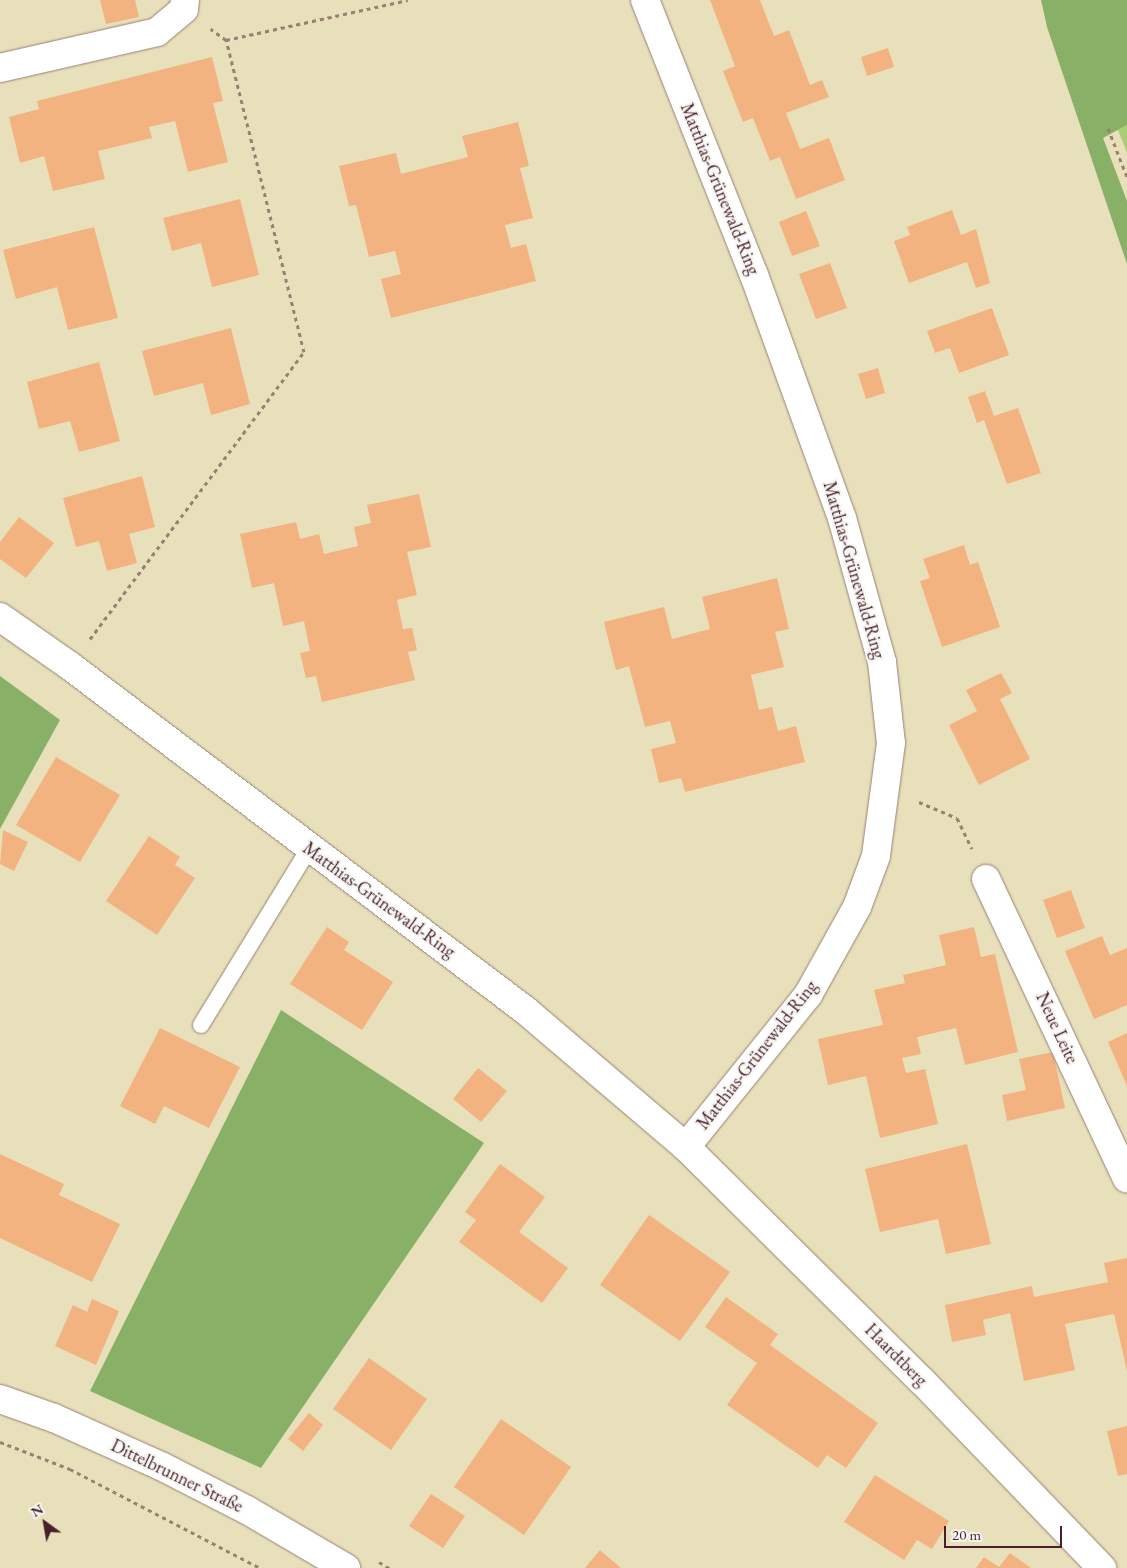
<!DOCTYPE html>
<html>
<head>
<meta charset="utf-8">
<style>
	body { margin:0 }
	#map { position:relative; width:1127px; height:1568px; overflow:hidden; background:#e8e0bb; font-family:"EB Garamond",serif }
	div>[style] { position:absolute }
	[style*='--x'] { left:calc(var(--x)*1px); top:calc(var(--y)*1px); width:calc(var(--w)*1px); rotate:calc(var(--a)*1deg) }
	.green>* { inset:0; background:#abcd75 }
	.forest>* { inset:0; background:#88b066 }
	.building>* { inset:0; background:#f2b380 }
	.path>* { height:3px; margin-top:-1.5px; transform-origin:0; background:repeating-linear-gradient(90deg,#998073 0 4px,transparent 0 8px) }
	.roads { filter:drop-shadow(0 0 1px #998073) drop-shadow(0 0 1px #998073) }
	.service>* { height:16px; margin:-8px; padding:0 8px; transform-origin:8px; border-radius:8px; background:#fff }
	.minor>* { height:28px; margin:-14px; padding:0 14px; transform-origin:14px; border-radius:14px; background:#fff }
	.tertiary>* { height:28px; margin:-14px; padding:0 14px; transform-origin:14px; border-radius:14px; background:#fff }
	span { translate:-50% -50%; white-space:nowrap; text-align:center; line-height:1.15; -webkit-text-stroke:4.5px #f6f6f2; paint-order:stroke }
	.street-label { font-size:18px; color:#4a1f2b }
	.north { position:absolute; left:20px; top:1498px; width:50px; height:50px; -webkit-text-stroke:4px #f6f6f2; paint-order:stroke; rotate:328deg; font-size:14px; font-weight:700; line-height:20px; text-align:center; color:#4a1f2b }
	.north::after { content:''; display:block; margin:auto; width:18px; height:22px; background:#4a1f2b; clip-path:polygon(50% 0,100% 100%,50% 72%,0 100%) }
	.scale { position:absolute; left:944px; top:1526px; width:118px; height:22px; box-sizing:border-box; border:2px solid #4a1f2b; border-top:0; padding-left:6px; font-size:15px; line-height:18px; white-space:nowrap; color:#4a1f2b; -webkit-text-stroke:4px #f6f6f2; paint-order:stroke }
</style>
</head>
<body>
<div id="map">
	<div class="green">
		<div style="clip-path:polygon(1127px 125px,1127px 153px,1118px 130px)"></div>
	</div>
	<div class="forest">
		<div style="clip-path:polygon(1041px 0,1127px 0,1127px 125px,1103px 138px,1127px 201px,1127px 264px,1047px 27px)"></div>
		<div style="clip-path:polygon(0 676px,60px 720px,0 829px)"></div>
		<div style="clip-path:polygon(281px 1010px,484px 1143px,261px 1468px,90px 1391px)"></div>
	</div>
	<div class="building">
		<div style="clip-path:polygon(100px 0,135px 0,139px 17px,106px 24px)"></div>
		<div style="clip-path:polygon(710px 0,760px 0,774px 36px,789px 30px,810px 85px,822px 80px,829px 97px,786px 113px,800px 149px,829px 138px,845px 180px,796px 199px,780px 157px,770px 161px,753px 118px,743px 122px,723px 71px,735px 66px)"></div>
		<div style="clip-path:polygon(888px 48px,894px 67px,867px 76px,861px 57px)"></div>
		<div style="clip-path:polygon(212px 57px,223px 101px,213px 103px,228px 162px,188px 172px,175px 121px,149px 127px,152px 138px,98px 151px,105px 179px,53px 191px,44px 156px,20px 163px,9px 117px,39px 109px,37px 101px)"></div>
		<div style="clip-path:polygon(518px 122px,529px 166px,520px 168px,533px 218px,505px 225px,511px 248px,526px 244px,536px 281px,391px 318px,381px 279px,401px 274px,395px 251px,369px 257px,356px 205px,349px 206px,339px 166px,396px 153px,401px 174px,468px 157px,462px 136px)"></div>
		<div style="clip-path:polygon(240px 199px,259px 275px,212px 287px,201px 243px,172px 251px,163px 218px)"></div>
		<div style="clip-path:polygon(952px 210px,961px 235px,976px 229px,990px 283px,976px 288px,967px 262px,909px 283px,894px 241px,910px 235px,907px 227px)"></div>
		<div style="clip-path:polygon(806px 211px,820px 246px,792px 256px,779px 222px)"></div>
		<div style="clip-path:polygon(94px 227px,118px 318px,68px 330px,57px 287px,16px 299px,3px 250px)"></div>
		<div style="clip-path:polygon(830px 263px,847px 308px,816px 319px,799px 274px)"></div>
		<div style="clip-path:polygon(992px 308px,1009px 355px,959px 373px,950px 348px,935px 353px,927px 331px)"></div>
		<div style="clip-path:polygon(231px 328px,250px 404px,211px 415px,203px 383px,154px 396px,142px 351px)"></div>
		<div style="clip-path:polygon(99px 362px,120px 441px,79px 452px,70px 421px,39px 429px,27px 382px)"></div>
		<div style="clip-path:polygon(878px 368px,885px 393px,866px 399px,858px 374px)"></div>
		<div style="clip-path:polygon(985px 391px,994px 416px,1018px 408px,1041px 473px,1007px 484px,984px 420px,977px 423px,968px 397px)"></div>
		<div style="clip-path:polygon(142px 476px,155px 527px,129px 534px,137px 563px,107px 571px,99px 541px,76px 547px,63px 498px)"></div>
		<div style="clip-path:polygon(419px 494px,431px 547px,407px 552px,417px 595px,397px 600px,403px 629px,412px 628px,417px 650px,408px 652px,415px 680px,322px 702px,316px 676px,306px 678px,300px 653px,310px 651px,304px 621px,283px 626px,274px 583px,252px 588px,240px 534px,296px 522px,300px 539px,319px 534px,324px 554px,358px 546px,354px 527px,371px 523px,367px 505px)"></div>
		<div style="clip-path:polygon(19px 517px,54px 543px,26px 578px,0 559px,0 542px)"></div>
		<div style="clip-path:polygon(964px 545px,970px 565px,978px 562px,1000px 627px,942px 647px,920px 581px,930px 578px,923px 559px)"></div>
		<div style="clip-path:polygon(777px 578px,789px 629px,775px 632px,784px 667px,751px 675px,759px 710px,772px 707px,778px 731px,796px 726px,805px 762px,685px 792px,681px 778px,659px 783px,651px 749px,676px 743px,670px 721px,645px 727px,629px 666px,616px 670px,604px 622px,664px 607px,672px 639px,710px 629px,702px 597px)"></div>
		<div style="clip-path:polygon(1001px 673px,1012px 693px,1000px 699px,1030px 759px,979px 785px,949px 725px,977px 711px,966px 690px)"></div>
		<div style="clip-path:polygon(56px 757px,120px 795px,80px 862px,16px 825px)"></div>
		<div style="clip-path:polygon(3px 830px,28px 842px,14px 871px,0 864px)"></div>
		<div style="clip-path:polygon(149px 836px,180px 857px,175px 865px,195px 878px,157px 935px,106px 901px)"></div>
		<div style="clip-path:polygon(1071px 890px,1085px 928px,1057px 938px,1043px 900px)"></div>
		<div style="clip-path:polygon(327px 927px,349px 942px,344px 950px,393px 982px,362px 1030px,290px 984px)"></div>
		<div style="clip-path:polygon(974px 927px,981px 957px,995px 954px,1018px 1052px,965px 1065px,956px 1028px,917px 1037px,921px 1054px,902px 1058px,906px 1073px,925px 1069px,938px 1124px,880px 1138px,866px 1076px,828px 1085px,818px 1039px,883px 1025px,874px 990px,905px 983px,903px 975px,946px 965px,939px 935px)"></div>
		<div style="clip-path:polygon(1102px 936px,1110px 955px,1127px 948px,1127px 1005px,1094px 1019px,1065px 951px)"></div>
		<div style="clip-path:polygon(160px 1028px,240px 1067px,209px 1128px,164px 1106px,155px 1124px,120px 1106px)"></div>
		<div style="clip-path:polygon(1127px 1033px,1127px 1086px,1108px 1042px)"></div>
		<div style="clip-path:polygon(1053px 1052px,1065px 1108px,1007px 1121px,1002px 1095px,1026px 1090px,1019px 1059px)"></div>
		<div style="clip-path:polygon(478px 1068px,507px 1091px,481px 1122px,453px 1099px)"></div>
		<div style="clip-path:polygon(967px 1144px,991px 1244px,946px 1254px,938px 1219px,880px 1232px,865px 1169px)"></div>
		<div style="clip-path:polygon(0 1154px,64px 1184px,59px 1195px,120px 1224px,92px 1282px,0 1238px)"></div>
		<div style="clip-path:polygon(500px 1164px,545px 1197px,519px 1232px,568px 1268px,542px 1303px,459px 1242px,476px 1220px,465px 1212px)"></div>
		<div style="clip-path:polygon(649px 1215px,730px 1272px,680px 1341px,600px 1285px)"></div>
		<div style="clip-path:polygon(1127px 1258px,1127px 1371px,1114px 1314px,1065px 1324px,1075px 1370px,1024px 1381px,1010px 1313px,983px 1320px,986px 1335px,952px 1342px,945px 1305px,1032px 1286px,1034px 1297px,1108px 1282px,1104px 1263px)"></div>
		<div style="clip-path:polygon(726px 1297px,778px 1334px,770px 1345px,878px 1423px,846px 1468px,827px 1455px,818px 1468px,727px 1405px,757px 1363px,705px 1327px)"></div>
		<div style="clip-path:polygon(92px 1299px,119px 1311px,96px 1365px,55px 1346px,73px 1305px,87px 1312px)"></div>
		<div style="clip-path:polygon(369px 1358px,427px 1399px,391px 1450px,333px 1409px)"></div>
		<div style="clip-path:polygon(309px 1413px,323px 1425px,303px 1451px,288px 1439px)"></div>
		<div style="clip-path:polygon(501px 1419px,571px 1467px,524px 1535px,454px 1487px)"></div>
		<div style="clip-path:polygon(1127px 1426px,1127px 1474px,1118px 1476px,1107px 1431px)"></div>
		<div style="clip-path:polygon(875px 1475px,949px 1521px,932px 1549px,917px 1540px,904px 1560px,844px 1522px)"></div>
		<div style="clip-path:polygon(431px 1494px,465px 1516px,443px 1548px,409px 1526px)"></div>
		<div style="clip-path:polygon(600px 1550px,621px 1568px,585px 1568px)"></div>
		<div style="clip-path:polygon(1010px 1553px,1031px 1568px,976px 1568px,984px 1557px,999px 1567px)"></div>
	</div>
	<div class="path">
		<div style="--x:226;--y:40;--w:186;--a:-12.4"></div>
		<div style="--x:1108;--y:128;--w:53;--a:68.8"></div>
		<div style="--x:90;--y:639;--w:358;--a:-53.3"></div>
		<div style="--x:304;--y:352;--w:322;--a:-104"></div>
		<div style="--x:226;--y:40;--w:19;--a:-144"></div>
		<div style="--x:919;--y:802;--w:41;--a:22.8"></div>
		<div style="--x:957;--y:818;--w:34;--a:64"></div>
		<div style="--x:0;--y:1442;--w:75;--a:21.1"></div>
		<div style="--x:70;--y:1469;--w:214;--a:27.5"></div>
		<div style="--x:379;--y:1562;--w:12;--a:31"></div>
	</div>
	<div class="roads">
		<div class="service">
			<div style="--x:201;--y:1025;--w:206;--a:-58.5"></div>
		</div>
		<div class="minor">
			<div style="--x:645;--y:0;--w:296;--a:68.4"></div>
			<div style="--x:754;--y:275;--w:258;--a:70.1"></div>
			<div style="--x:842;--y:518;--w:149;--a:74.5"></div>
			<div style="--x:882;--y:662;--w:81;--a:83.7"></div>
			<div style="--x:891;--y:743;--w:114;--a:97.6"></div>
			<div style="--x:876;--y:856;--w:54;--a:110.4"></div>
			<div style="--x:857;--y:907;--w:101;--a:119.1"></div>
			<div style="--x:808;--y:995;--w:195;--a:128.8"></div>
			<div style="--x:0;--y:68;--w:161;--a:-12.9"></div>
			<div style="--x:157;--y:32;--w:35;--a:-40"></div>
			<div style="--x:184;--y:9;--w:9;--a:-84"></div>
			<div style="--x:0;--y:617;--w:85;--a:35"></div>
			<div style="--x:70;--y:666;--w:570;--a:37.09"></div>
			<div style="--x:525;--y:1010;--w:211;--a:40.4"></div>
			<div style="--x:686;--y:1147;--w:332;--a:44.8"></div>
			<div style="--x:922;--y:1381;--w:260;--a:46.1"></div>
			<div style="--x:986;--y:879;--w:331;--a:64.8"></div>
		</div>
		<div class="tertiary">
			<div style="--x:0;--y:1399;--w:57;--a:19.4"></div>
			<div style="--x:54;--y:1418;--w:117;--a:24.2"></div>
			<div style="--x:161;--y:1466;--w:97;--a:27.1"></div>
			<div style="--x:247;--y:1510;--w:115;--a:30.4"></div>
		</div>
	</div>
	<div class="street-label">
		<span style="left:720px;top:189px;rotate:68deg">Matthias-Grünewald-Ring</span>
		<span style="left:854px;top:570px;rotate:74deg">Matthias-Grünewald-Ring</span>
		<span style="left:379px;top:900px;rotate:36deg">Matthias-Grünewald-Ring</span>
		<span style="left:1057px;top:1028px;rotate:65deg">Neue Leite</span>
		<span style="left:757px;top:1055px;rotate:-52deg">Matthias-Grünewald-Ring</span>
		<span style="left:896px;top:1355px;rotate:45deg">Haardtberg</span>
		<span style="left:177px;top:1476px;rotate:26deg">Dittelbrunner Straße</span>
	</div>
	<div class="north">N</div>
	<div class="scale">20 m</div>
</div>
</body>
</html>
